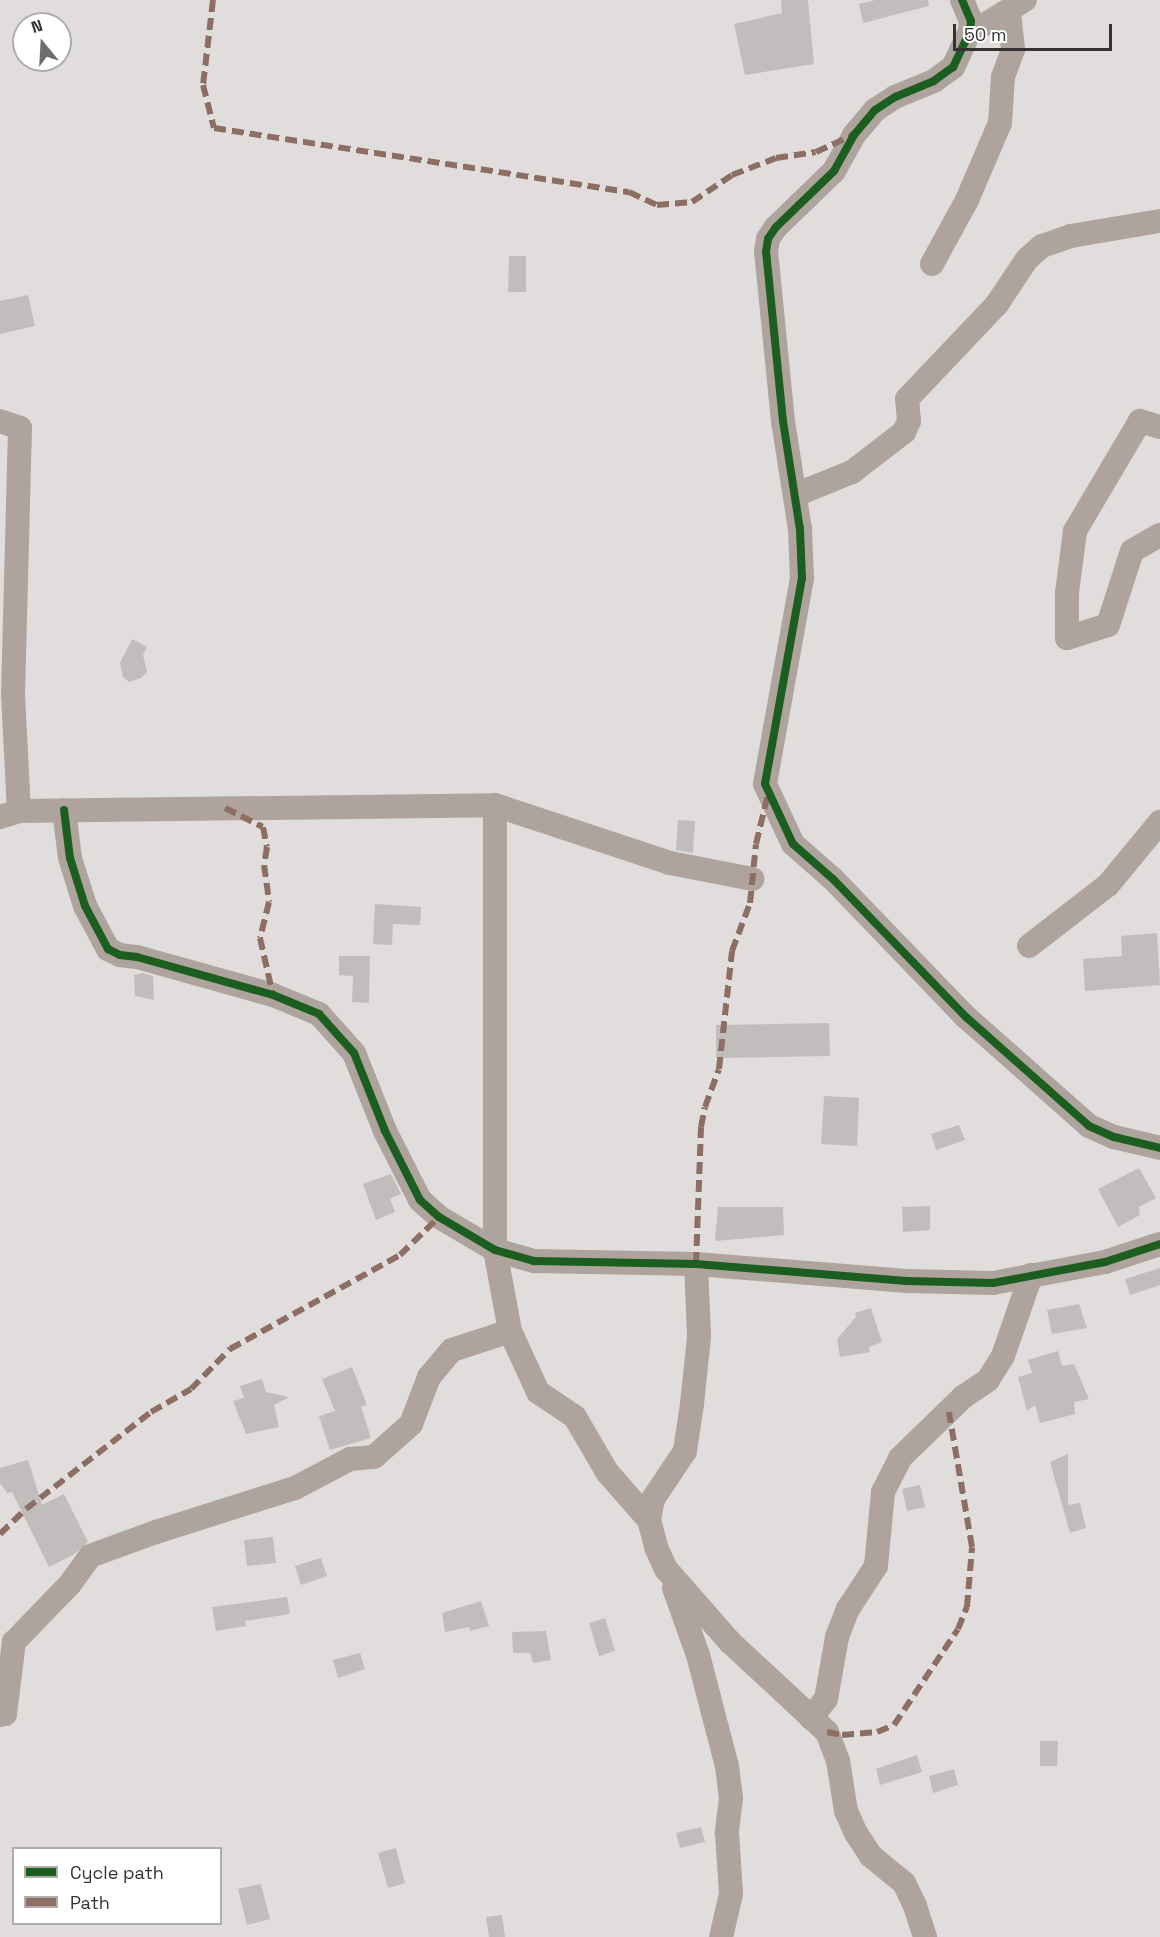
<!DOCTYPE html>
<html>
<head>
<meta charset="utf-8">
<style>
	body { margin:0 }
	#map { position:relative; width:1160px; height:1937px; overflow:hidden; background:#e2dddd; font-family:"Space Grotesk",sans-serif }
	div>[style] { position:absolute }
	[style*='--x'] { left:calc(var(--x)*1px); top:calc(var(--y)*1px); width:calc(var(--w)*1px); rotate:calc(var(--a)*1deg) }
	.building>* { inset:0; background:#c1bdbd }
	.minor>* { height:24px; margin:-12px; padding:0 12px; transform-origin:12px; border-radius:12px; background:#afa49d }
	.quiet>* { height:6px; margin-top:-3px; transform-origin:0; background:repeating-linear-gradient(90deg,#8d6e63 0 12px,transparent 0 18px) }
	.cycleway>* { height:8px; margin:-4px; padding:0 4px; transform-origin:4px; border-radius:4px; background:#1b5e20 }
	span { translate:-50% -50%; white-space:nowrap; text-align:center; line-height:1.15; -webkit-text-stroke:4.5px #fff; paint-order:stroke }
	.legend { position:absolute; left:12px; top:1847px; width:210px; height:78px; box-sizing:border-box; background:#fff; border:2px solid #aeadac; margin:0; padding:8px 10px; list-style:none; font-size:18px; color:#353130 }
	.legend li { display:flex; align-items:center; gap:12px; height:30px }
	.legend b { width:30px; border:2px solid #aeadac }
	.north { position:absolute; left:12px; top:12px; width:60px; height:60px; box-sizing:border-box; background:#fff; border:2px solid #aeadac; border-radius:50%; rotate:342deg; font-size:16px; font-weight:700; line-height:24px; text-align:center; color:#353130 }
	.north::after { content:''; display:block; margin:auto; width:21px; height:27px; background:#726d6d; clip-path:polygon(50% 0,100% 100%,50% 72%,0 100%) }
	.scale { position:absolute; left:953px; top:24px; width:159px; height:27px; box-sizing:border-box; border:3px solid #353130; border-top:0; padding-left:8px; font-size:18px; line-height:21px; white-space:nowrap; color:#353130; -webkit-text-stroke:4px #fff; paint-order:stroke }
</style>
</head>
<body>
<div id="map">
	<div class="building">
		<div style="clip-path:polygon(781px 0,808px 0,814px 64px,745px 75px,734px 24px,782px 13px)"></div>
		<div style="clip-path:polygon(875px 0,928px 0,929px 6px,863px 23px,859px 4px)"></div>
		<div style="clip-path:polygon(509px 256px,526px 256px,526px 292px,508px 292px)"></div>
		<div style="clip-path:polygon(28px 295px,35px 326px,0 334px,0 301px)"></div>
		<div style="clip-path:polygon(132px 639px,147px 647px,143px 655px,147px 672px,141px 678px,129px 682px,123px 677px,120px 663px)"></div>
		<div style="clip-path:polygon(678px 820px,695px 821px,693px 853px,676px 850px)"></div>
		<div style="clip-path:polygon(375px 904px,421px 907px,420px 925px,393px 924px,392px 945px,373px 944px)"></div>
		<div style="clip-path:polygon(1157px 933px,1160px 985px,1085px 991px,1083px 959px,1122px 956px,1121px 936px)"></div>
		<div style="clip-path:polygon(339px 956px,370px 956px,369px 1003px,352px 1002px,353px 976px,339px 975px)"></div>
		<div style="clip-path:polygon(143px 973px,153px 976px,154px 1000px,135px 996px,134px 975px)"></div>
		<div style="clip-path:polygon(829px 1023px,830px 1056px,716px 1058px,716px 1025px)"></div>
		<div style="clip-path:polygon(824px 1096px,859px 1098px,857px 1146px,821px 1144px)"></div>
		<div style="clip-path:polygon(959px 1125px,965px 1140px,936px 1150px,931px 1134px)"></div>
		<div style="clip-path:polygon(1139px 1168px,1156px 1198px,1139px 1207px,1140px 1215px,1118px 1227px,1098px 1189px)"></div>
		<div style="clip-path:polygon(391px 1174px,401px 1194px,390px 1199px,395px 1212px,376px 1220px,363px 1184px)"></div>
		<div style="clip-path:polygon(930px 1206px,930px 1230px,903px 1232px,902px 1207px)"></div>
		<div style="clip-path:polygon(718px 1207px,783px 1207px,784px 1235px,715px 1241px)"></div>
		<div style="clip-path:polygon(1160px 1268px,1160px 1285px,1130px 1295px,1125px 1279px)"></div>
		<div style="clip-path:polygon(1079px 1304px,1087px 1328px,1052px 1334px,1047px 1310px)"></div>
		<div style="clip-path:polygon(871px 1308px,882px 1342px,869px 1347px,870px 1352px,840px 1357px,837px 1339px,856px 1317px,855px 1313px)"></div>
		<div style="clip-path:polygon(1058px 1351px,1062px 1366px,1074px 1364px,1089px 1399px,1074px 1402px,1075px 1414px,1040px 1423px,1035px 1405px,1027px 1411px,1018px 1377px,1032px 1373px,1028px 1360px)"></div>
		<div style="clip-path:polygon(352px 1367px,367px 1405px,361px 1407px,371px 1438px,330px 1450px,319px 1416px,335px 1411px,322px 1379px)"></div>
		<div style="clip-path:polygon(262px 1379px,266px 1392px,289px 1397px,274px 1405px,279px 1427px,246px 1434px,233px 1401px,244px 1398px,240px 1386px)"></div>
		<div style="clip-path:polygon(1068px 1454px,1068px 1505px,1080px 1503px,1086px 1528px,1070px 1533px,1050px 1462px)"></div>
		<div style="clip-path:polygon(28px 1460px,42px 1505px,64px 1494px,88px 1542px,73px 1555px,49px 1567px,12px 1492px,7px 1493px,0 1483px,0 1468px)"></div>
		<div style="clip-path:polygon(920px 1485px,925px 1507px,907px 1511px,902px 1489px)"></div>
		<div style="clip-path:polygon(273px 1537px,276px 1563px,247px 1566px,244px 1540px)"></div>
		<div style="clip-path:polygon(321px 1558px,327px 1576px,301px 1585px,295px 1566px)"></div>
		<div style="clip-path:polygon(287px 1597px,290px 1614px,245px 1621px,246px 1626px,216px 1631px,212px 1607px)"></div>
		<div style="clip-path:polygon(481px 1601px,489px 1626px,470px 1631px,469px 1627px,445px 1632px,442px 1613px)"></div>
		<div style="clip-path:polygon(605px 1618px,615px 1651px,599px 1656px,589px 1623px)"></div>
		<div style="clip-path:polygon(546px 1631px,551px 1660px,533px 1663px,530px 1653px,513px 1653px,512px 1632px)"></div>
		<div style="clip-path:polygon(360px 1653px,365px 1669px,338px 1678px,333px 1660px)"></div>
		<div style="clip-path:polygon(1040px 1741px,1058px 1741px,1057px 1766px,1040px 1766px)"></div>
		<div style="clip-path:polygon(917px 1755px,922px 1772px,880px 1785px,876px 1769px)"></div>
		<div style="clip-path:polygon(954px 1769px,958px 1785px,933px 1793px,929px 1776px)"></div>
		<div style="clip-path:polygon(701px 1827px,705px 1842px,680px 1848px,676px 1833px)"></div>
		<div style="clip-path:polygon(396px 1848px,405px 1883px,388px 1888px,378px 1853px)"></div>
		<div style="clip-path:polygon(261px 1884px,270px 1919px,247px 1925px,238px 1889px)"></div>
		<div style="clip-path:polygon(502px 1915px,505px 1937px,489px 1937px,486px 1917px)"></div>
	</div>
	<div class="minor">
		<div style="--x:962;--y:0;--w:23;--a:67"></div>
		<div style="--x:971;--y:21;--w:10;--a:96"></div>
		<div style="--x:970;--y:31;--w:40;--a:115"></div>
		<div style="--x:953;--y:67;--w:24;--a:144"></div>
		<div style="--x:934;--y:81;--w:42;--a:157.7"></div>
		<div style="--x:895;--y:97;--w:24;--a:147"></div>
		<div style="--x:875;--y:110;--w:33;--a:130"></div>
		<div style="--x:854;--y:135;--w:41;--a:119.1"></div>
		<div style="--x:834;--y:171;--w:81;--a:136"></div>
		<div style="--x:776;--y:227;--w:14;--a:124"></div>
		<div style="--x:768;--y:239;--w:12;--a:99"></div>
		<div style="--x:766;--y:251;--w:171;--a:84.3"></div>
		<div style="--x:783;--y:421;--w:109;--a:81.1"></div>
		<div style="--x:800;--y:529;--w:49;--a:87.7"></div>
		<div style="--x:802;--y:578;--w:209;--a:100.2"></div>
		<div style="--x:765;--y:784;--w:66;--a:65"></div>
		<div style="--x:793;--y:844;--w:53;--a:41.2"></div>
		<div style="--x:833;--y:879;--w:192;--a:46.1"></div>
		<div style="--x:966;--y:1017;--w:164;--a:41.5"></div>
		<div style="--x:1089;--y:1126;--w:27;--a:24"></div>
		<div style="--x:1114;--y:1137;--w:47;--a:13.4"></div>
		<div style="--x:970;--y:31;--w:23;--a:-25"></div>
		<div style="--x:991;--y:21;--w:40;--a:-32"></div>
		<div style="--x:932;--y:264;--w:73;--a:-61.3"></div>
		<div style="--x:967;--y:200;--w:84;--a:-66.8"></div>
		<div style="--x:1000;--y:123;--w:46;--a:-86.3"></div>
		<div style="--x:1003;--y:77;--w:29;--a:-70"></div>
		<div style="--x:1013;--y:50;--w:39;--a:-96"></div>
		<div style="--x:0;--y:421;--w:21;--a:19"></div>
		<div style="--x:20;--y:428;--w:266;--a:91.5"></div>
		<div style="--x:13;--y:694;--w:117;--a:87.1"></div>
		<div style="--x:19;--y:811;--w:20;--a:162"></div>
		<div style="--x:1160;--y:427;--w:21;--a:-163"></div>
		<div style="--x:1140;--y:421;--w:128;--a:120.6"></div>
		<div style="--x:1075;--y:531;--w:63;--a:97.4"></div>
		<div style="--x:1067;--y:593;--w:45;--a:90"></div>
		<div style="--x:1067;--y:638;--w:43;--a:-17.6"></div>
		<div style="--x:1108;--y:625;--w:78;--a:-72"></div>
		<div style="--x:1132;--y:551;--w:32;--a:-30"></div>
		<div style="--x:795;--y:495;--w:61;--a:-22"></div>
		<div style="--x:852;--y:472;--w:66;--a:-37.6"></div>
		<div style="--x:904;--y:432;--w:12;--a:-66"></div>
		<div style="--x:909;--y:421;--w:22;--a:-95"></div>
		<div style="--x:907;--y:399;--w:131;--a:-46.5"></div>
		<div style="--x:997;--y:304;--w:54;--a:-56.3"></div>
		<div style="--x:1027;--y:259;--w:20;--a:-41"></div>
		<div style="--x:1042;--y:246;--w:31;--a:-19"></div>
		<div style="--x:1071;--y:236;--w:90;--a:-9.6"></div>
		<div style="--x:495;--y:805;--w:184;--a:18.3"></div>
		<div style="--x:670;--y:863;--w:84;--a:11"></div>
		<div style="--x:64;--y:810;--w:48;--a:82.9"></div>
		<div style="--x:70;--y:858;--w:50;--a:72.6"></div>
		<div style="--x:85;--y:906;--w:49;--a:61.9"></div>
		<div style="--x:108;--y:949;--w:13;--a:27"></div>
		<div style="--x:120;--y:955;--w:17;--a:7"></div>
		<div style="--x:137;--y:957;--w:141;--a:15.6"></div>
		<div style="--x:273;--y:995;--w:50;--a:22.4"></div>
		<div style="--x:319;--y:1014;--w:52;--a:48.1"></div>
		<div style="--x:354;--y:1053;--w:84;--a:68.3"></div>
		<div style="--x:385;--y:1131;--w:77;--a:63.1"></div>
		<div style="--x:420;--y:1200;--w:25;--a:42"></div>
		<div style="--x:439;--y:1217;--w:65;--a:30.5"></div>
		<div style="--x:495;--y:1250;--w:41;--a:15.8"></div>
		<div style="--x:534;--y:1261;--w:162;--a:1.1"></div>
		<div style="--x:696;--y:1264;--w:211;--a:4.6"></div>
		<div style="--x:906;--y:1281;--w:87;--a:1.3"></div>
		<div style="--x:993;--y:1283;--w:114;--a:-10.6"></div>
		<div style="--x:1105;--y:1262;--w:58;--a:-18.1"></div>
		<div style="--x:19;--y:811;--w:476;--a:-0.7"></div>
		<div style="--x:495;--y:805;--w:445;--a:90"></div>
		<div style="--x:495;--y:1250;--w:82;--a:79.5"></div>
		<div style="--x:510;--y:1331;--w:67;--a:65.3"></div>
		<div style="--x:538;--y:1392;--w:45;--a:34"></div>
		<div style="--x:575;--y:1417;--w:64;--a:59.8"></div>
		<div style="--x:607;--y:1472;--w:64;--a:48.8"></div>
		<div style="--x:1029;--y:946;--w:100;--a:-37.7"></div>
		<div style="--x:1108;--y:885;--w:82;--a:-50.5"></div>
		<div style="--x:696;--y:1264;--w:73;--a:87.6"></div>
		<div style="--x:699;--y:1337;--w:67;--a:96"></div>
		<div style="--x:692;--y:1404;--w:48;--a:98.5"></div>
		<div style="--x:685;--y:1451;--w:58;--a:123.7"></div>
		<div style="--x:653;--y:1499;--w:21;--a:101"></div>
		<div style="--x:649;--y:1520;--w:28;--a:75"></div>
		<div style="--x:656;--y:1547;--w:24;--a:66"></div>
		<div style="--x:666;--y:1569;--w:97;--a:48.8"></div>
		<div style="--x:730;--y:1642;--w:132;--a:42.9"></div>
		<div style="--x:827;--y:1732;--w:31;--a:69"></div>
		<div style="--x:838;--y:1761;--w:51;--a:80.9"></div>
		<div style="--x:846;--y:1811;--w:24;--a:66"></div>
		<div style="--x:856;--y:1833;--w:27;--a:57"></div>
		<div style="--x:871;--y:1856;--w:43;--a:39.3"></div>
		<div style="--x:904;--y:1883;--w:25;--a:64"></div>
		<div style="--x:915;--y:1906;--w:33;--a:72"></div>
		<div style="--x:674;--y:1588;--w:71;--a:70.3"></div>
		<div style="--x:698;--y:1655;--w:115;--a:75.4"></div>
		<div style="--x:727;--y:1766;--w:32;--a:83"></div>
		<div style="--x:731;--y:1798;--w:35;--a:97"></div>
		<div style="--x:727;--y:1833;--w:61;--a:86.2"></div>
		<div style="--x:731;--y:1894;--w:44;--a:103.1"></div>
		<div style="--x:0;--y:1715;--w:5;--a:-11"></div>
		<div style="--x:5;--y:1714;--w:73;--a:-82.9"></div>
		<div style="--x:14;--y:1642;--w:81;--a:-46"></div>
		<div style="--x:70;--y:1584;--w:34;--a:-54"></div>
		<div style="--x:90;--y:1556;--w:70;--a:-20"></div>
		<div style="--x:156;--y:1532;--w:146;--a:-17.6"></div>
		<div style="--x:295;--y:1488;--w:62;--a:-27.8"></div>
		<div style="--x:350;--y:1459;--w:24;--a:-5"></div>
		<div style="--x:374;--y:1457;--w:50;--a:-41.7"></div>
		<div style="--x:411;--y:1424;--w:50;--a:-69"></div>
		<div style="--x:429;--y:1377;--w:35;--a:-50"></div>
		<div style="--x:452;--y:1350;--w:61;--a:-18.1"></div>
		<div style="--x:811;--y:1718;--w:24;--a:-52"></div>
		<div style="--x:826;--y:1699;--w:63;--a:-79.9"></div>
		<div style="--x:837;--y:1637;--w:30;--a:-69"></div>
		<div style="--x:848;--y:1609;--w:51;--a:-56.9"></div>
		<div style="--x:876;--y:1566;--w:74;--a:-84.6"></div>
		<div style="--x:883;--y:1492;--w:38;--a:-63"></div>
		<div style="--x:900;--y:1458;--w:88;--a:-44.1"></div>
		<div style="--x:963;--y:1397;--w:30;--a:-34"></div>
		<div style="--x:988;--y:1380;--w:28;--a:-58"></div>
		<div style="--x:1003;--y:1356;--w:86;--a:-70.9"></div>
	</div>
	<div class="quiet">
		<div style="--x:213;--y:0;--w:86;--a:96.7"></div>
		<div style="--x:203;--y:85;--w:44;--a:75.7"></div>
		<div style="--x:214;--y:128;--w:420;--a:8.8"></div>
		<div style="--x:629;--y:192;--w:31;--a:25"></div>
		<div style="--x:657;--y:205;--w:35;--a:-5"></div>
		<div style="--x:692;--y:202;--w:48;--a:-34"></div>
		<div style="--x:732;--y:175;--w:47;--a:-21.1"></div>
		<div style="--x:776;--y:158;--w:40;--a:-8.5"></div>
		<div style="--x:816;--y:152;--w:41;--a:-24.7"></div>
		<div style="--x:225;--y:808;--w:42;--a:26.6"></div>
		<div style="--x:263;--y:827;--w:20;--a:79"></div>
		<div style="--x:267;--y:847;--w:18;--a:99"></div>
		<div style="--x:264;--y:865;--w:37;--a:82"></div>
		<div style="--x:269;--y:902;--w:37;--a:104"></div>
		<div style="--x:260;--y:938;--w:58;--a:77.2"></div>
		<div style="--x:696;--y:1264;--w:137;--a:-87.9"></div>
		<div style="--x:701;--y:1127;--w:20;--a:-79"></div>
		<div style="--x:705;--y:1107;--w:40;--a:-69.8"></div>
		<div style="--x:719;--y:1069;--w:119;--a:-83.7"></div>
		<div style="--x:732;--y:951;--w:51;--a:-69.4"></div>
		<div style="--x:750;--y:903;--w:59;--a:-84.2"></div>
		<div style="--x:756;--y:844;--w:51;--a:-76.5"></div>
		<div style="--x:0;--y:1534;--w:36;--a:-44"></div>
		<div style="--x:26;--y:1509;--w:158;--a:-37.8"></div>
		<div style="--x:151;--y:1412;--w:46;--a:-29.9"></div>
		<div style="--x:191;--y:1389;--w:56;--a:-45.7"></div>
		<div style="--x:230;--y:1349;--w:194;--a:-28.9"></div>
		<div style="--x:400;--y:1255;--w:54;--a:-44.3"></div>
		<div style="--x:827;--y:1732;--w:15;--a:11"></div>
		<div style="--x:842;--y:1735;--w:35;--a:-5"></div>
		<div style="--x:877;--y:1732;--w:18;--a:-22"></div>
		<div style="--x:894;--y:1725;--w:115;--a:-56.3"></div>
		<div style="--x:958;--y:1629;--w:24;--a:-68"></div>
		<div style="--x:967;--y:1607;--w:60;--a:-85.2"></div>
		<div style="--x:972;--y:1547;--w:137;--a:-99.7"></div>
	</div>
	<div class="cycleway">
		<div style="--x:962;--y:0;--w:23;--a:67"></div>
		<div style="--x:971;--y:21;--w:10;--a:96"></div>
		<div style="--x:970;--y:31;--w:40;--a:115"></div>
		<div style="--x:953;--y:67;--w:24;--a:144"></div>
		<div style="--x:934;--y:81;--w:42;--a:157.7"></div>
		<div style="--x:895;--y:97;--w:24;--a:147"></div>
		<div style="--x:875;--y:110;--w:33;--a:130"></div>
		<div style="--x:854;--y:135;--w:41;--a:119.1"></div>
		<div style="--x:834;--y:171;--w:81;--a:136"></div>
		<div style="--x:776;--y:227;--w:14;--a:124"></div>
		<div style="--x:768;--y:239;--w:12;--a:99"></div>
		<div style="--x:766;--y:251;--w:171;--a:84.3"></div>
		<div style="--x:783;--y:421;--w:109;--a:81.1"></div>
		<div style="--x:800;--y:529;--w:49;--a:87.7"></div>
		<div style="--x:802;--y:578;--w:209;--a:100.2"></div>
		<div style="--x:765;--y:784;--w:66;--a:65"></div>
		<div style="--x:793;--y:844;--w:53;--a:41.2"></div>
		<div style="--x:833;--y:879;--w:192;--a:46.1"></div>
		<div style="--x:966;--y:1017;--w:164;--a:41.5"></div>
		<div style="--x:1089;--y:1126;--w:27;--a:24"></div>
		<div style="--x:1114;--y:1137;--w:47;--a:13.4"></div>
		<div style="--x:64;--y:810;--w:48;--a:82.9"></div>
		<div style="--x:70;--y:858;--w:50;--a:72.6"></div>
		<div style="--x:85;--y:906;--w:49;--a:61.9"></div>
		<div style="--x:108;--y:949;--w:13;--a:27"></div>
		<div style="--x:120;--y:955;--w:17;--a:7"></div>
		<div style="--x:137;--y:957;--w:141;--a:15.6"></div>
		<div style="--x:273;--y:995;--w:50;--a:22.4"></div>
		<div style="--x:319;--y:1014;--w:52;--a:48.1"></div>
		<div style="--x:354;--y:1053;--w:84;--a:68.3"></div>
		<div style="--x:385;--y:1131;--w:77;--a:63.1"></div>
		<div style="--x:420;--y:1200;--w:25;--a:42"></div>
		<div style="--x:439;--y:1217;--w:65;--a:30.5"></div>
		<div style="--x:495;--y:1250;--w:41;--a:15.8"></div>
		<div style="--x:534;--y:1261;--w:162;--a:1.1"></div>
		<div style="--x:696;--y:1264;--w:211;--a:4.6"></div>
		<div style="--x:906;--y:1281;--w:87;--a:1.3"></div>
		<div style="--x:993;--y:1283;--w:114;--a:-10.6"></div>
		<div style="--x:1105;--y:1262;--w:58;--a:-18.1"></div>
	</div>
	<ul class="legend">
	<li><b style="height:8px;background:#1b5e20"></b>Cycle path</li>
	<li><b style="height:8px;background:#8d6e63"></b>Path</li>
	</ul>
	<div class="north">N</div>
	<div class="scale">50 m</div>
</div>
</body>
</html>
